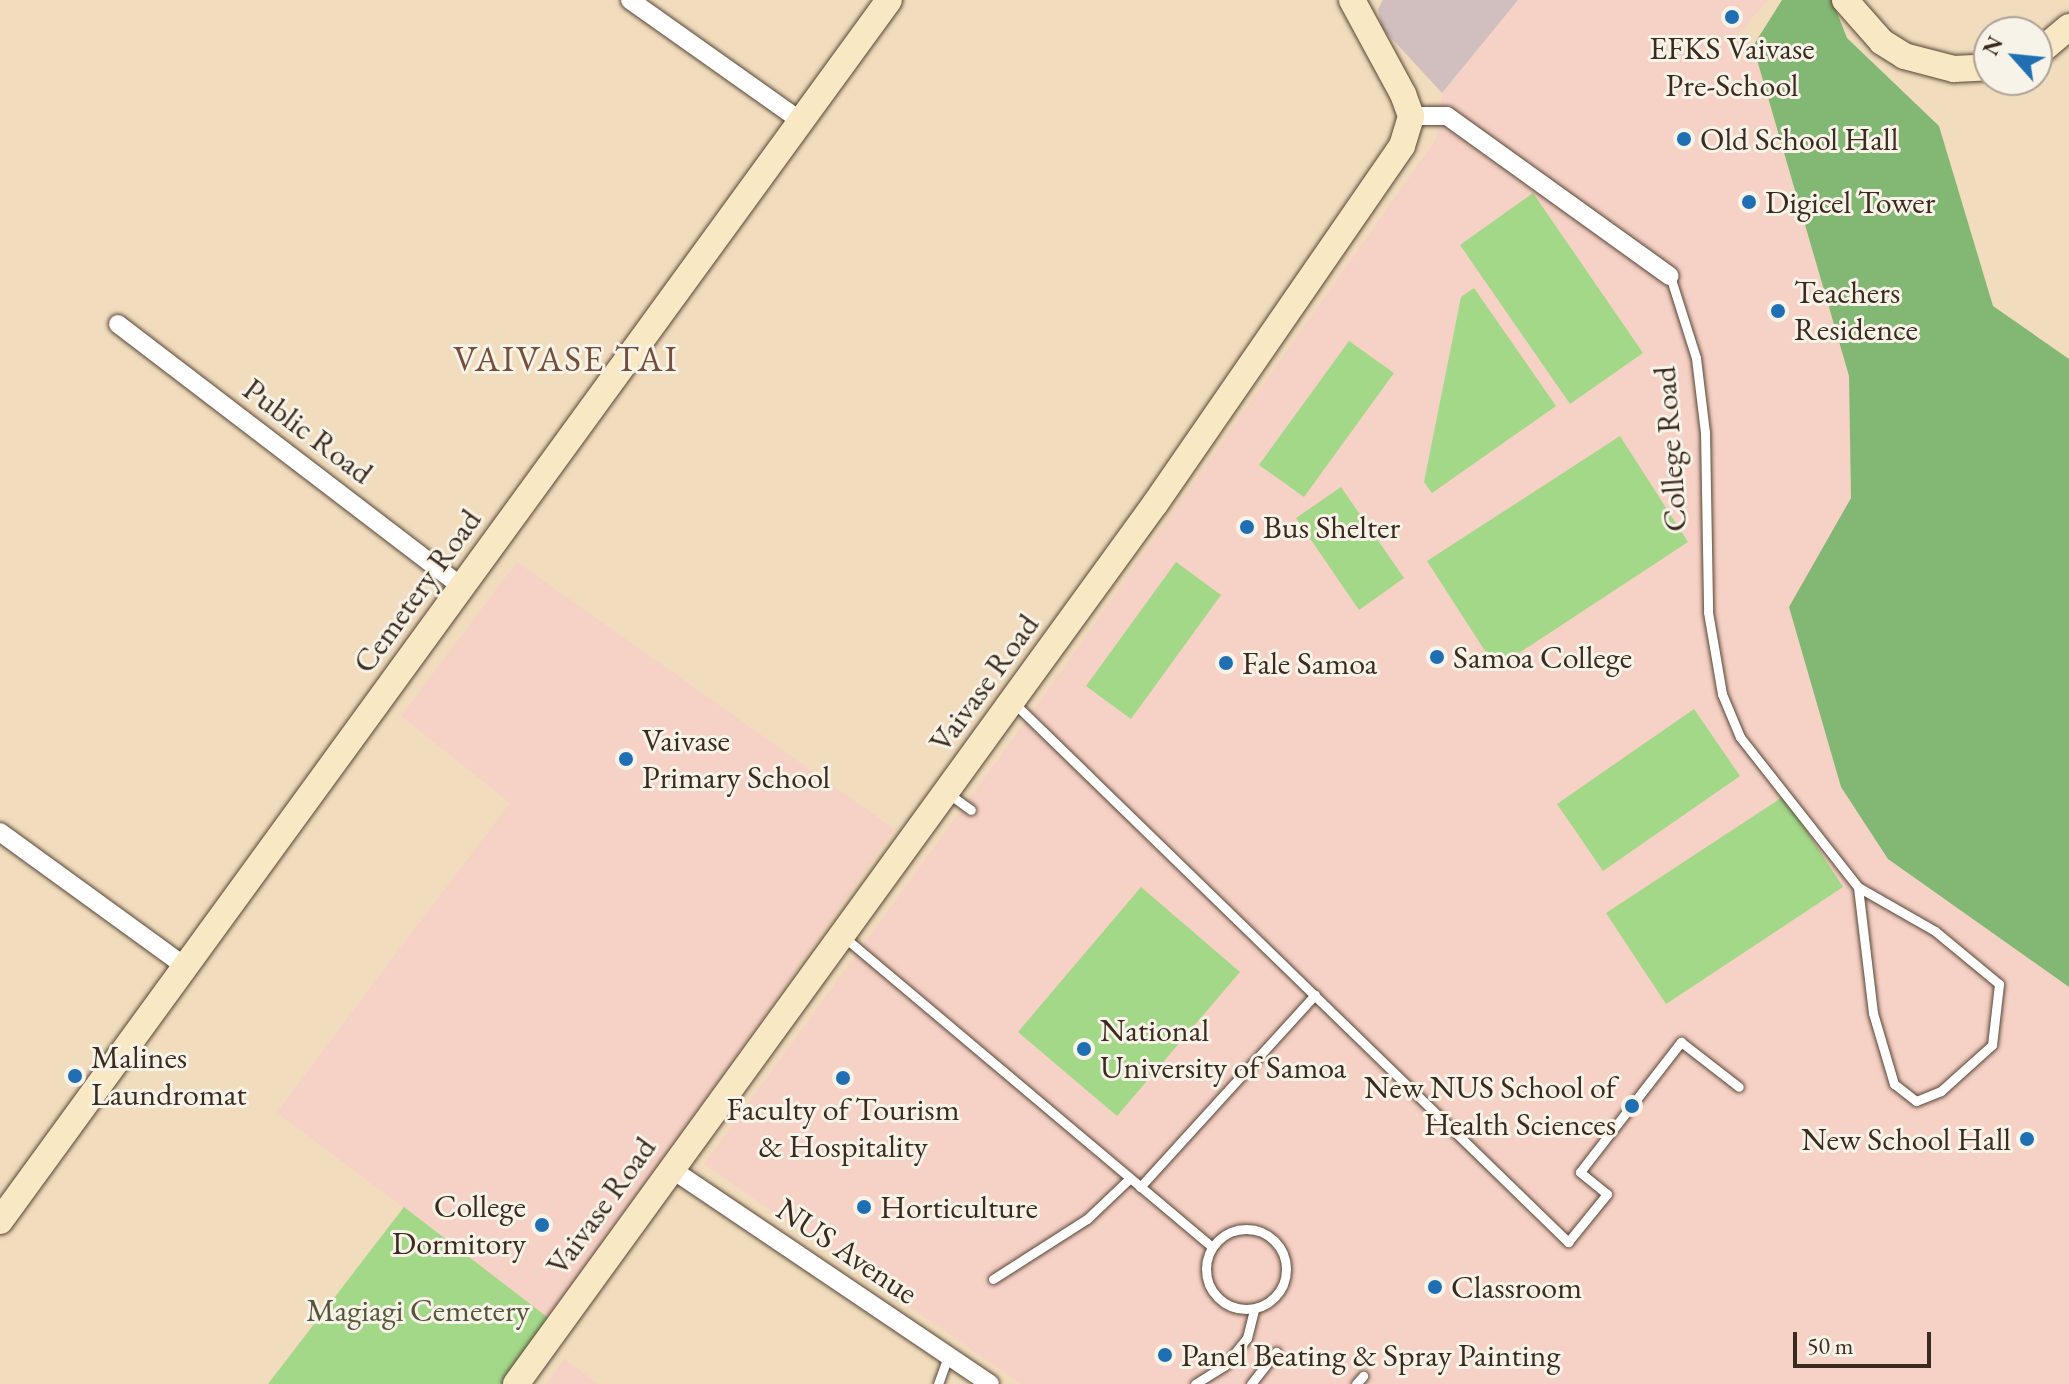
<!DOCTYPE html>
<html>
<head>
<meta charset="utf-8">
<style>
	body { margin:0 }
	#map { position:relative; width:2069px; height:1384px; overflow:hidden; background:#f1dcbd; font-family:"EB Garamond",serif }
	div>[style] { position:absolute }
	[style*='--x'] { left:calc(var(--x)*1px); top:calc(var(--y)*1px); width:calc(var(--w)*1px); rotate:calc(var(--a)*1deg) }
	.built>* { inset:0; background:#f6d1c5 }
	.industrial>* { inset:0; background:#d1bfbf }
	.green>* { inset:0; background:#a3d888 }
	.forest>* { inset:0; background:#82b874 }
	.roads { filter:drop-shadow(0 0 2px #564536) drop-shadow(0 0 2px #564536) }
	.lane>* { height:9px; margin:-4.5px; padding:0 4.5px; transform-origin:4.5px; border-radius:4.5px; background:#fff }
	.lane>.ring { margin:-4.5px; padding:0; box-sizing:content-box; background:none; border:9px solid #fff; border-radius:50% }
	.street>* { height:18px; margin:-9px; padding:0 9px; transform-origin:9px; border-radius:9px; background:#fff }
	.secondary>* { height:26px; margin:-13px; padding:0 13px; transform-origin:13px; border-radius:13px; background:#f8e8c3 }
	.dots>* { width:22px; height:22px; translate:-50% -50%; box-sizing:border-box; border:4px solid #f7f3e8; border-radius:50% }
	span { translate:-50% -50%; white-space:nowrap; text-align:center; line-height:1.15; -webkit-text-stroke:6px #f7f3e8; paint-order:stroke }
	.poi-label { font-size:32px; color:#3b2a1e }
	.left { translate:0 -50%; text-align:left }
	.right { translate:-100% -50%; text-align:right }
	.street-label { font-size:32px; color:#3b2a1e }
	.park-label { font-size:32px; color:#555638 }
	.quarter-label { font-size:36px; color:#754f3b; letter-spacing:2px }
	.north { position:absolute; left:1973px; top:16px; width:80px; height:80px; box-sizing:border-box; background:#f7f3e8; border:2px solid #aca397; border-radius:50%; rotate:297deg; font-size:22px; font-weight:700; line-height:32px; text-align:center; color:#3b2a1e }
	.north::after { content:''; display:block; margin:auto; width:28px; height:36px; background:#1f6fb2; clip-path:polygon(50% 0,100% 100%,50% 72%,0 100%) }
	.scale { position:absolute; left:1793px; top:1332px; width:138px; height:36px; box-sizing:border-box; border:4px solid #3b2a1e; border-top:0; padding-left:10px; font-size:24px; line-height:28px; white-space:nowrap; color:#3b2a1e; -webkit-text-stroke:6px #f7f3e8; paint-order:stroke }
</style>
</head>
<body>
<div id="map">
	<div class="built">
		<div style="clip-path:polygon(1518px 0,1768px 0,1737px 35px,1753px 46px,1849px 376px,1851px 498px,1789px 608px,1888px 859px,2069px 987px,2069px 1384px,1021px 1384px,704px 1164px,1036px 707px,1436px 139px,1442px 93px)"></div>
		<div style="clip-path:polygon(517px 562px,894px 829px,551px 1320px,277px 1112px,510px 803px,401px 716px)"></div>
		<div style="clip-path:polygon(564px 1359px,598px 1384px,547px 1384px)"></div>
	</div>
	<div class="industrial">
		<div style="clip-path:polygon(1383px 0,1518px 0,1442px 93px,1382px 28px,1378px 9px)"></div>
	</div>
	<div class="green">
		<div style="clip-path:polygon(1533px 193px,1643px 353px,1570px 404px,1460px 245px)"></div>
		<div style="clip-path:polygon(1474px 288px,1556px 406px,1432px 493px,1424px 482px,1461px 297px)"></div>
		<div style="clip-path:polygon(1349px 341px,1394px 373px,1304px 497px,1259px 465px)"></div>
		<div style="clip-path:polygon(1620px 436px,1688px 542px,1496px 668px,1427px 561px)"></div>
		<div style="clip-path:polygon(1341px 487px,1404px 578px,1359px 610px,1296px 518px)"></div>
		<div style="clip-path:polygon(1176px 562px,1221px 595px,1131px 719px,1086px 686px)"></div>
		<div style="clip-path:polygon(1694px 709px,1740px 776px,1603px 871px,1557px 804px)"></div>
		<div style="clip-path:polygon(1784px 796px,1843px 887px,1666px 1004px,1606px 913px)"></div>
		<div style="clip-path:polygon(1141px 887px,1240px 972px,1117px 1116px,1018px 1032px)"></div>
		<div style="clip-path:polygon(404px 1207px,551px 1320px,505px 1384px,268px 1384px)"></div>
	</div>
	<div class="forest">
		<div style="clip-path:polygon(1782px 0,1832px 0,1847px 38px,1939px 126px,1993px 306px,2069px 359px,2069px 987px,1888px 859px,1841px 787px,1789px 607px,1851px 498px,1849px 376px,1753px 46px)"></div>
	</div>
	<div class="roads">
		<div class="lane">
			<div style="--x:1670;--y:276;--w:86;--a:72.4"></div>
			<div style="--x:1696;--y:358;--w:75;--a:83.1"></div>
			<div style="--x:1705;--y:432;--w:180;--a:89"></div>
			<div style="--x:1708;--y:612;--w:83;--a:80.3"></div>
			<div style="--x:1722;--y:694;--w:47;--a:67.3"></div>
			<div style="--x:1740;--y:737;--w:191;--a:51.8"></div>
			<div style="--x:1015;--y:704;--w:772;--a:44.21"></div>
			<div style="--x:1568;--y:1242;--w:62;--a:-50.9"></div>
			<div style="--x:1607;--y:1194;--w:35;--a:-141"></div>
			<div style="--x:1580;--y:1172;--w:165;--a:-52.2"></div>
			<div style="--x:1681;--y:1042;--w:73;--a:37.8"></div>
			<div style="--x:949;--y:794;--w:27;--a:36"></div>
			<div style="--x:1858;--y:887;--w:89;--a:29.7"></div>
			<div style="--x:1935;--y:931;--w:83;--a:39.6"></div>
			<div style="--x:1999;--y:984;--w:61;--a:96.5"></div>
			<div style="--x:1992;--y:1045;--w:69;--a:138"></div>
			<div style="--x:1941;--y:1091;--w:27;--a:158"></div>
			<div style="--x:1916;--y:1101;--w:28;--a:-142"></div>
			<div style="--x:1894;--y:1084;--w:74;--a:-106.5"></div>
			<div style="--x:1873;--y:1013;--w:127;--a:-96.8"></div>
			<div style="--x:844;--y:937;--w:480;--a:40.1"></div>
			<div style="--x:1140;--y:1187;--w:260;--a:-47.7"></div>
			<div class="ring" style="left:1206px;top:1229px;width:71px;height:71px"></div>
			<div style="--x:993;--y:1279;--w:112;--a:-32.6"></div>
			<div style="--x:1087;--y:1219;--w:58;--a:-43.6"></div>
			<div style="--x:938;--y:1384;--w:30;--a:-70"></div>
			<div style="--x:1195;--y:1384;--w:36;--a:-32"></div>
			<div style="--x:1225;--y:1365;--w:35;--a:-51"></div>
			<div style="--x:1247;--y:1338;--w:30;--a:-76"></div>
			<div style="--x:1251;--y:1384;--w:41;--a:-52"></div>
			<div style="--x:1356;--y:1384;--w:11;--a:-49"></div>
		</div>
		<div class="street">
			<div style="--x:630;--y:0;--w:209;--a:35.3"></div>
			<div style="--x:1411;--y:116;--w:36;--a:0"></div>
			<div style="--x:1447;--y:116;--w:274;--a:35.7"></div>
			<div style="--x:118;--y:324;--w:432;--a:37.4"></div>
			<div style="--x:0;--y:832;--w:231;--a:36"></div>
			<div style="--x:670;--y:1168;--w:386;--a:34"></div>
		</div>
		<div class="secondary">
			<div style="--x:1845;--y:0;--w:56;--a:48.6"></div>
			<div style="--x:1882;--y:42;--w:26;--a:32"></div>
			<div style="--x:1904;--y:56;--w:52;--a:14.6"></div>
			<div style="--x:1954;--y:69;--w:35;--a:-3"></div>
			<div style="--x:2037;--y:54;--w:42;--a:-40.2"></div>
			<div style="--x:0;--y:1221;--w:1510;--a:-53.94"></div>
			<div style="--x:516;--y:1384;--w:1088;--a:-54.02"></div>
			<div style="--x:1155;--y:504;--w:435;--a:-55.4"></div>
			<div style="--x:1402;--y:146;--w:31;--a:-73"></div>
			<div style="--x:1411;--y:116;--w:23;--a:-110"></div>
			<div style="--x:1403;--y:94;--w:107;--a:-118.5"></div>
		</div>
	</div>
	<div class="dots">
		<div style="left:1732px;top:17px;background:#1f6fb2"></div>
		<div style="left:1684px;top:139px;background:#1f6fb2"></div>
		<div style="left:1749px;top:202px;background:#1f6fb2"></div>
		<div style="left:1778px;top:311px;background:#1f6fb2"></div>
		<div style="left:1247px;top:527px;background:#1f6fb2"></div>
		<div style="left:1437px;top:657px;background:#1f6fb2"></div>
		<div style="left:1226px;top:663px;background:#1f6fb2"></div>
		<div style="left:626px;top:759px;background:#1f6fb2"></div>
		<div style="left:1084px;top:1049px;background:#1f6fb2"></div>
		<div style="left:75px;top:1076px;background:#1f6fb2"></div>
		<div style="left:843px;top:1078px;background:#1f6fb2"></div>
		<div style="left:1632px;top:1106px;background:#1f6fb2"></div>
		<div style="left:2027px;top:1139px;background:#1f6fb2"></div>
		<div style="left:864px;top:1207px;background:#1f6fb2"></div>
		<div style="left:542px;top:1225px;background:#1f6fb2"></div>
		<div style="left:1435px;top:1287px;background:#1f6fb2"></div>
		<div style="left:1165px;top:1355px;background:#1f6fb2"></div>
	</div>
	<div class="poi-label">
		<span style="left:1732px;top:67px">EFKS Vaivase<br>Pre-School</span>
		<span class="left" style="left:1700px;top:139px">Old School Hall</span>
		<span class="left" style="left:1765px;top:202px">Digicel Tower</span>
		<span class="left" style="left:1794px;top:311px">Teachers<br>Residence</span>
		<span class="left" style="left:1263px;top:527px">Bus Shelter</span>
		<span class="left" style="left:1453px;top:657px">Samoa College</span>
		<span class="left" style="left:1242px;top:663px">Fale Samoa</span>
		<span class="left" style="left:642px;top:759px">Vaivase<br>Primary School</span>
		<span class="left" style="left:1100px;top:1049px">National<br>University of Samoa</span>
		<span class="left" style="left:91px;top:1076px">Malines<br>Laundromat</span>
		<span class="right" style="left:1616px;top:1106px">New NUS School of<br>Health Sciences</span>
		<span style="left:843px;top:1128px">Faculty of Tourism<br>&amp; Hospitality</span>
		<span class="right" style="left:2011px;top:1139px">New School Hall</span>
		<span class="right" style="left:526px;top:1225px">College<br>Dormitory</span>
		<span class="left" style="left:880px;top:1207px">Horticulture</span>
		<span class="left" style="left:1451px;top:1287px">Classroom</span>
		<span class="left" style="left:1181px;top:1355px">Panel Beating &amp; Spray Painting</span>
	</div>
	<div class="street-label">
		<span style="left:308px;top:431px;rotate:37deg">Public Road</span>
		<span style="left:1670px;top:449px;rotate:-94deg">College Road</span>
		<span style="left:417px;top:591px;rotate:-54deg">Cemetery Road</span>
		<span style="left:984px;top:683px;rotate:-54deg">Vaivase Road</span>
		<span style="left:601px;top:1206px;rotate:-54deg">Vaivase Road</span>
		<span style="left:847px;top:1251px;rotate:34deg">NUS Avenue</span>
	</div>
	<div class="park-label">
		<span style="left:418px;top:1310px">Magiagi Cemetery</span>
	</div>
	<div class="quarter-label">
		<span style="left:566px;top:359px">VAIVASE TAI</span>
	</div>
	<div class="north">N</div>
	<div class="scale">50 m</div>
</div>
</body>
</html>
